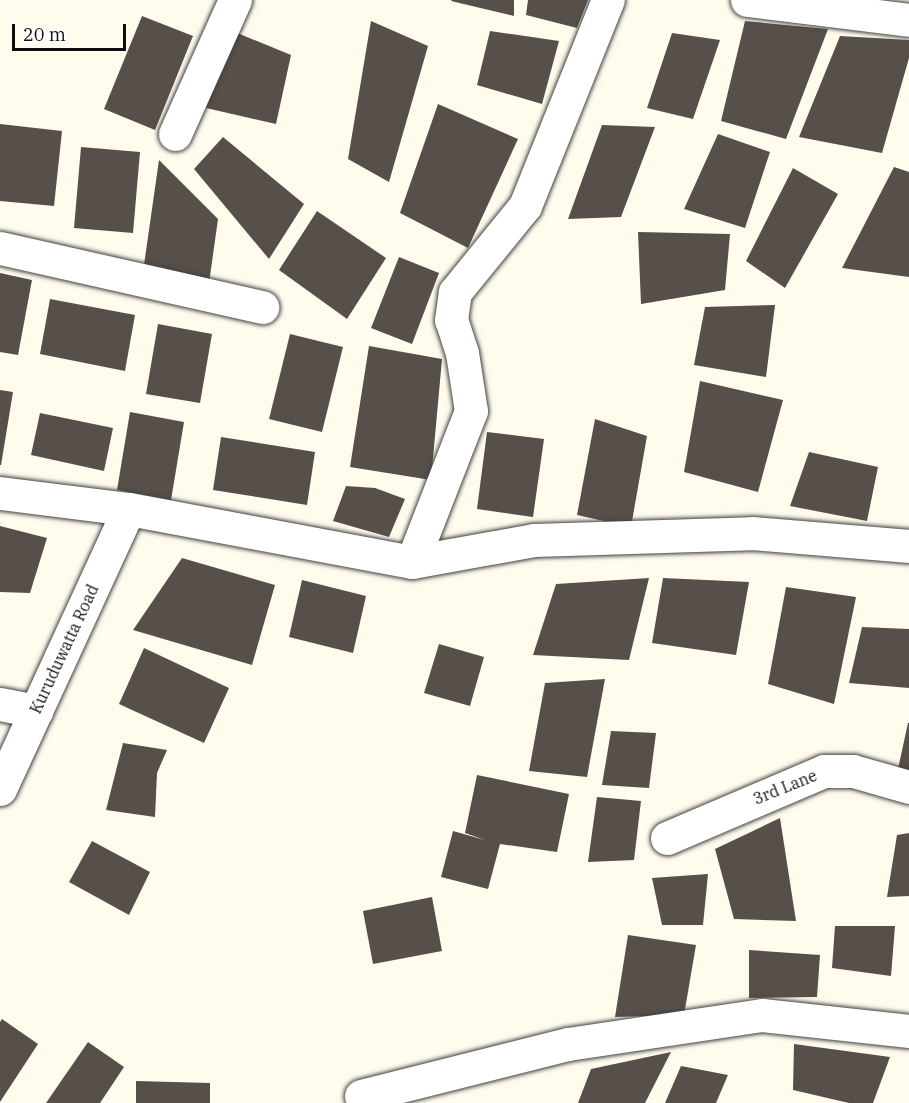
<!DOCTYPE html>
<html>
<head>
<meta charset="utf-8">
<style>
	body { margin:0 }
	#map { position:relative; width:909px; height:1103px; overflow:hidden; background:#fffcee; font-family:"IBM Plex Serif",serif }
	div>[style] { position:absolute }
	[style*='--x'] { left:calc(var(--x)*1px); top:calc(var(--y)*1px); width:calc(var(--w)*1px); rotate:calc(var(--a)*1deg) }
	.building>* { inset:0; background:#574f49 }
	.roads { filter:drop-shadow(0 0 2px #414141) drop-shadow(0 0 2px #414141) }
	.minor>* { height:33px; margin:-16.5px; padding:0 16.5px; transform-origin:16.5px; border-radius:16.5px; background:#fff }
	span { translate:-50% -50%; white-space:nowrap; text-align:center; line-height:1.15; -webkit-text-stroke:6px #fff; paint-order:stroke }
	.street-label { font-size:16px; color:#0e0e0e }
	.scale { position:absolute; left:12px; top:24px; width:114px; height:27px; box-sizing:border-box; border:3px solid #0e0e0e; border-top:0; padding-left:8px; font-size:18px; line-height:21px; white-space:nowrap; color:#0e0e0e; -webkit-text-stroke:4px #fff; paint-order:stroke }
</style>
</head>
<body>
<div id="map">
	<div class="building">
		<div style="clip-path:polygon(452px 0,514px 0,514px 16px,451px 1px)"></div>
		<div style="clip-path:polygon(528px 0,588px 0,577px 28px,526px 15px)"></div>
		<div style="clip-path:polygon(142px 16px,193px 36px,155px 130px,104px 109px)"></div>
		<div style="clip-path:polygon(371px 21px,428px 46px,389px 182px,348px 159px)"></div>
		<div style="clip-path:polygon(745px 21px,828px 29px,786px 139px,721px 121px)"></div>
		<div style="clip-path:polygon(490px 31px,559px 41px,542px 104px,477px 85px)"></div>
		<div style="clip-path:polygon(235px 32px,291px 55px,276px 124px,206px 108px)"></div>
		<div style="clip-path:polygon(672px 33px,720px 40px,693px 119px,647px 108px)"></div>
		<div style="clip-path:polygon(840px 36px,909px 40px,909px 58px,882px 153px,799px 137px)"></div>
		<div style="clip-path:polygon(438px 104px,518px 139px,468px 248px,400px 213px)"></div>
		<div style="clip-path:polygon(0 124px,62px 131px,54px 206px,0 201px)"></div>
		<div style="clip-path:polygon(602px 125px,655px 127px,621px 217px,568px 219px)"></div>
		<div style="clip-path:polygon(718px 134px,770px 152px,745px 228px,684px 209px)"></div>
		<div style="clip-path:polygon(223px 137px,304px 204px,269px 259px,194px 169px)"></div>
		<div style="clip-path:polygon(81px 147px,140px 152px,133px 233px,74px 228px)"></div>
		<div style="clip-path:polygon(159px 160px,218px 219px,209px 283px,143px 272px)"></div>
		<div style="clip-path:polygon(894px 167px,909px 172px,909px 277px,842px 268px)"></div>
		<div style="clip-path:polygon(793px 168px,838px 194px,785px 288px,746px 261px)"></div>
		<div style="clip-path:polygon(317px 211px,386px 258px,347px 319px,279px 270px)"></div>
		<div style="clip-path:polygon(638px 232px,730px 234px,725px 290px,641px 304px)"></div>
		<div style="clip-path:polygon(399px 257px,439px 273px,412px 344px,371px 328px)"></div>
		<div style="clip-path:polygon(0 273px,32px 280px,18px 355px,0 352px)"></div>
		<div style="clip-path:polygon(50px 299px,135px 315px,125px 371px,40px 354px)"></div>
		<div style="clip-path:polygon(775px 305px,766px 377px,694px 365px,705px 307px)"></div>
		<div style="clip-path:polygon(158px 324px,212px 334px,200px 403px,146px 394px)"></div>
		<div style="clip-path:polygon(290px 334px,343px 347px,322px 432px,269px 419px)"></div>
		<div style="clip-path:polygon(369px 346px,442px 359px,431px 480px,350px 467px)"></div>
		<div style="clip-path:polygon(700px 381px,783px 400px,758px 492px,684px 472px)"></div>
		<div style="clip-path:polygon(0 390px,13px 392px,1px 465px,0 465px)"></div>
		<div style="clip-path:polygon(130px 412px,184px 422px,171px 500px,117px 490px)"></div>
		<div style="clip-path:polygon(40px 413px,113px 428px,104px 471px,31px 455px)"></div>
		<div style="clip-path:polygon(595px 419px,647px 436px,631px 527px,577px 515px)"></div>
		<div style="clip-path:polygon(487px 432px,544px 439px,533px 517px,477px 509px)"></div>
		<div style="clip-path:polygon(221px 437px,315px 452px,307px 505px,213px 490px)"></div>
		<div style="clip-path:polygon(809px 452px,878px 467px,867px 521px,790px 506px)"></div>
		<div style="clip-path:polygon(346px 486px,375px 488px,405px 499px,389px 537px,333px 521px)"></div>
		<div style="clip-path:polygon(0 526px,47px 538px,30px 593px,0 592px)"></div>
		<div style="clip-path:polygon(182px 558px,275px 585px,252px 665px,133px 630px)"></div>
		<div style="clip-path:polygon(649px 578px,629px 660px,533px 655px,556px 584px)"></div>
		<div style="clip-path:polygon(663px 578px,749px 582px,736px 655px,652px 643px)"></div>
		<div style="clip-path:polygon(302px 580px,366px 596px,353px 653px,289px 637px)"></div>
		<div style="clip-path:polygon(786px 587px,856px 597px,834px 704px,768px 684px)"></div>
		<div style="clip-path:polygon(862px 627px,909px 629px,909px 688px,849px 683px)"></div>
		<div style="clip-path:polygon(439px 644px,484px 657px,470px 706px,424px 693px)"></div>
		<div style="clip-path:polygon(144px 648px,229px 688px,204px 743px,119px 704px)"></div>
		<div style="clip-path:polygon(605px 679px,587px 777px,529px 771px,545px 683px)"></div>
		<div style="clip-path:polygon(908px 723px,909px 723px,909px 782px,896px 778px)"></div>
		<div style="clip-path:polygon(611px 731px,656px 733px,649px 788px,602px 785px)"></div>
		<div style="clip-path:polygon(123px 743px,167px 750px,157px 773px,155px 817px,106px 810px)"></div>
		<div style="clip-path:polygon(477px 775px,569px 794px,557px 852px,500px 844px,488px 889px,441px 877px,453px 831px,485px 840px,465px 833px)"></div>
		<div style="clip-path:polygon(597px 797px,641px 801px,634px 860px,588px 862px)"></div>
		<div style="clip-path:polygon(780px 818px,796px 921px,734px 919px,715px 849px)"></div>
		<div style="clip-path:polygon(909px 833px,909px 896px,887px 897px,897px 835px)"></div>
		<div style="clip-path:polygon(92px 841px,150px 872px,129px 915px,69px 882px)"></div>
		<div style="clip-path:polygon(708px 874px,703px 925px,662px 925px,652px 878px)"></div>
		<div style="clip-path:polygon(432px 897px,442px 951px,373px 964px,363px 911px)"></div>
		<div style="clip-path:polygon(835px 926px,895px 926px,891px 976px,832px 968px)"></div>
		<div style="clip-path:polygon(628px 935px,696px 945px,684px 1015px,615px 1017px)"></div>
		<div style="clip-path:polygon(749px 950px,820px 955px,817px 997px,749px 998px)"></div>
		<div style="clip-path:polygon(2px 1019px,38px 1044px,0 1102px,0 1022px)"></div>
		<div style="clip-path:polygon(88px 1042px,124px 1067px,100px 1103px,46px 1103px)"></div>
		<div style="clip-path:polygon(794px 1044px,890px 1057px,873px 1103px,849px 1103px,793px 1090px)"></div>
		<div style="clip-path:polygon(671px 1052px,645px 1103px,578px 1103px,591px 1069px)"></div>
		<div style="clip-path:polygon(681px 1066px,728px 1075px,716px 1103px,665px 1103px)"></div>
		<div style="clip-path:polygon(136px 1081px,210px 1083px,210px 1103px,136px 1103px)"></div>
	</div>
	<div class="roads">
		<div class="minor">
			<div style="--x:747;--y:0;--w:163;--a:7"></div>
			<div style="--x:175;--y:134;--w:147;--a:-65.9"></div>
			<div style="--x:0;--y:248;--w:269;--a:12.7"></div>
			<div style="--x:0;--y:493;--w:130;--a:7.1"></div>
			<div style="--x:129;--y:509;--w:288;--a:10.6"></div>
			<div style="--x:412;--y:562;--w:124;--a:-10.2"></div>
			<div style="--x:534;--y:540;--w:218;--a:-1.8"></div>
			<div style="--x:752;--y:533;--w:158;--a:4.7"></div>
			<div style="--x:412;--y:562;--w:162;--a:-68.7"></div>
			<div style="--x:471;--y:411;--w:59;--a:-98.8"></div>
			<div style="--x:462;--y:353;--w:35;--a:-108"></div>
			<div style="--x:451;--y:320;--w:28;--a:-82"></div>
			<div style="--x:455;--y:292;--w:111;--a:-50.9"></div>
			<div style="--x:525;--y:206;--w:222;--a:-68.1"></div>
			<div style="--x:0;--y:704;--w:37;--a:11"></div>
			<div style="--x:0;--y:789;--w:308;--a:-65.3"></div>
			<div style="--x:667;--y:838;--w:171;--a:-23.1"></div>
			<div style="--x:824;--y:771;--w:29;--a:0"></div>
			<div style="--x:853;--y:771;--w:58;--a:15.9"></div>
			<div style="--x:361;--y:1096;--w:213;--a:-14.1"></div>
			<div style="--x:568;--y:1044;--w:196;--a:-8.5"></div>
			<div style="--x:762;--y:1015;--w:148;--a:6.2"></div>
		</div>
	</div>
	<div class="street-label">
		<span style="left:64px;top:649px;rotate:-65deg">Kuruduwatta Road</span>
		<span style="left:785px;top:787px;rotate:-22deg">3rd Lane</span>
	</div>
	<div class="scale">20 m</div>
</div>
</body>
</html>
